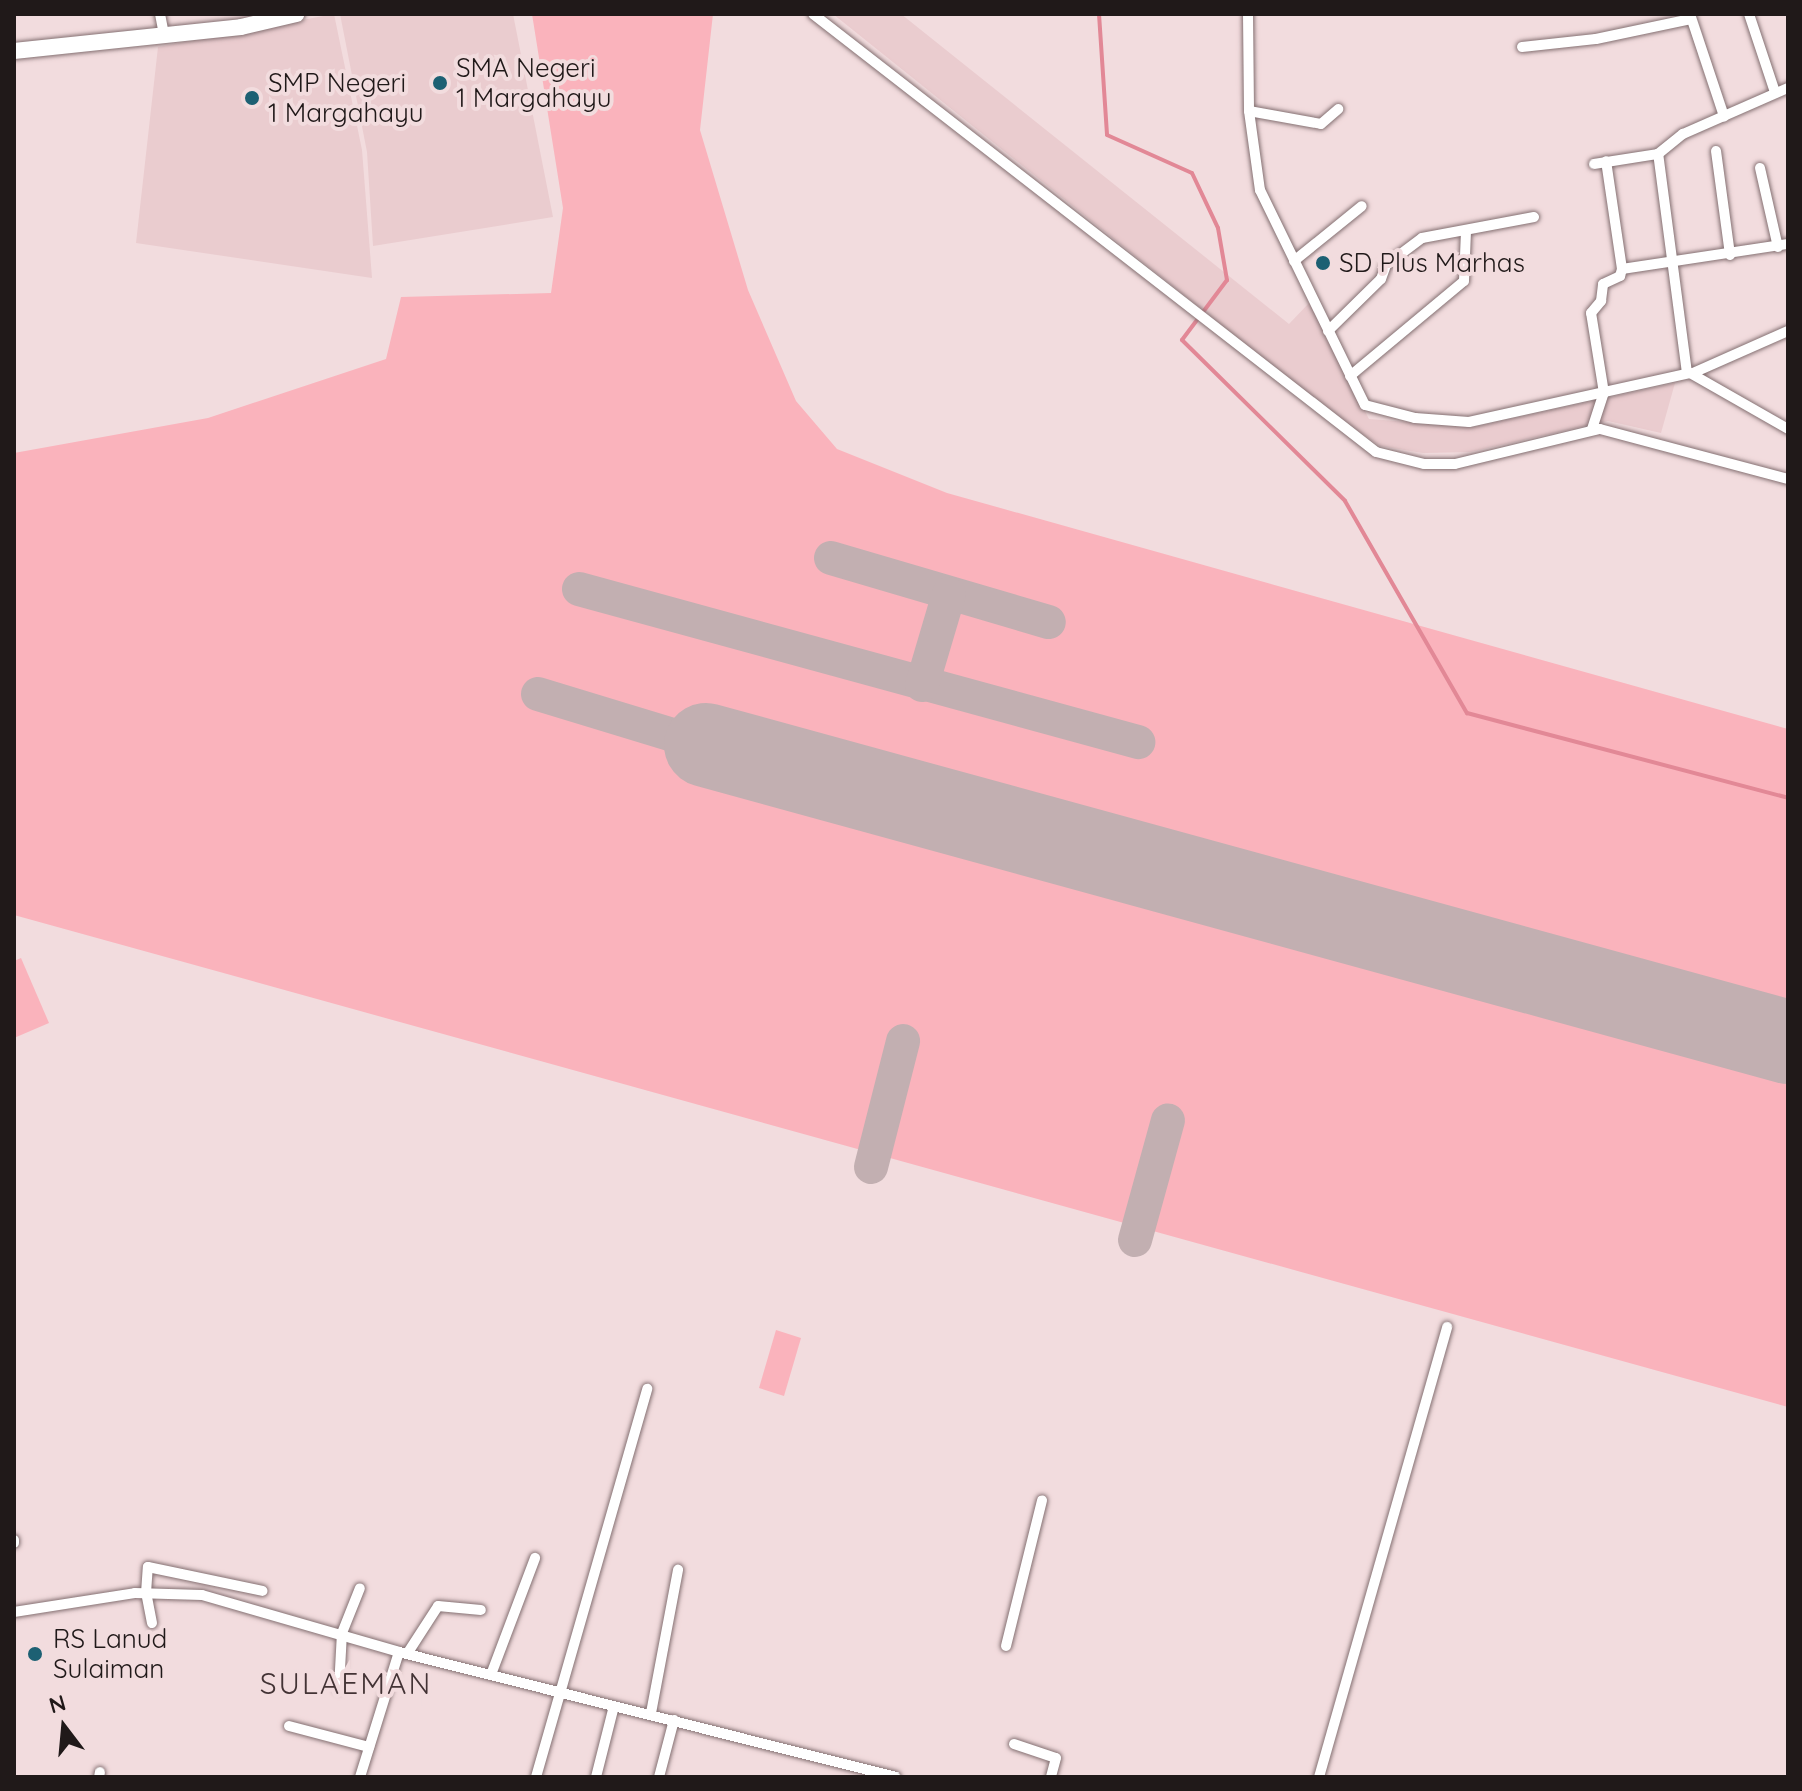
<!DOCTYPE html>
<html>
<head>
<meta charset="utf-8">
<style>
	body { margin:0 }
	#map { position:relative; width:1802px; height:1791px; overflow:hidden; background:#f2dcde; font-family:Quicksand,sans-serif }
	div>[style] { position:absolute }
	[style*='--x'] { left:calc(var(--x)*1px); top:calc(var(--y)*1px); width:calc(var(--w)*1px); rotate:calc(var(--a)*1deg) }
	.built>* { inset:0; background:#eacccf }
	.green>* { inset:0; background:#fab3bc }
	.stream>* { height:4px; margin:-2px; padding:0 2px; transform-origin:2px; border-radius:2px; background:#e28896 }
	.taxiway>* { height:34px; margin:-17px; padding:0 17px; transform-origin:17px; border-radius:17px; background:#c2afb1 }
	.runway>* { height:84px; margin:-42px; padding:0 42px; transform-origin:42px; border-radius:42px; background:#c2afb1 }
	.roads { filter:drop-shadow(0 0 2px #847072) drop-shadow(0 0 2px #847072) }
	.street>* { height:10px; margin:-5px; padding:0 5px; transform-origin:5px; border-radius:5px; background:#fff }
	.primary>* { height:16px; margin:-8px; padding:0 8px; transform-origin:8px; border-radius:8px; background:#fff }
	.dots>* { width:22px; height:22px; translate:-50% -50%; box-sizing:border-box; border:4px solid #f2dcde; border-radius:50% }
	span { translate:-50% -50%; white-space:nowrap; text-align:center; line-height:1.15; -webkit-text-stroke:8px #f2dcde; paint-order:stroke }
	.poi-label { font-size:26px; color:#201919 }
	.left { translate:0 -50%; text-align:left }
	.quarter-label { font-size:30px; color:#433335; letter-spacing:2px }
	.frame { position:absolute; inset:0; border:16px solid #201919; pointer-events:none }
	.north { position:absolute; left:24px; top:1687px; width:80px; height:80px; -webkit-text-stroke:6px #f2dcde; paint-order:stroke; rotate:344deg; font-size:22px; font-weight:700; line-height:32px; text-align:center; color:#201919 }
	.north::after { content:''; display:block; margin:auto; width:28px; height:36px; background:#201919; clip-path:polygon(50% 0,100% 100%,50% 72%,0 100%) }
</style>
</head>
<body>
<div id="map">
	<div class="built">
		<div style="clip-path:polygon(334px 14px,362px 150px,372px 278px,136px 243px,158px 47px)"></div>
		<div style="clip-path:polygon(340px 14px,513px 14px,553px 217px,373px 246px,367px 152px)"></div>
		<div style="clip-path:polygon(833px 14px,901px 14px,1289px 324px,1310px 302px,1369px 419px,1474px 427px,1675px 383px,1661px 433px,1608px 421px,1470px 452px,1423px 453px,1380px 446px,1330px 412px)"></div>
	</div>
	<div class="green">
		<div style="clip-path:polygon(532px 14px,713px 14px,700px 130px,748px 290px,796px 401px,837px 449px,947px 493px,1788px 729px,1788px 1407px,14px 915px,14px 453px,208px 418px,386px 359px,401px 297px,551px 293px,563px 208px)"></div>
		<div style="clip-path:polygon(21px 958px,49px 1023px,14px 1038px,14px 961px)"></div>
		<div style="clip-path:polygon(776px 1330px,801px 1338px,784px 1396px,759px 1388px)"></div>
	</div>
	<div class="stream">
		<div style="--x:1099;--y:14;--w:121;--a:86.2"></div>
		<div style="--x:1107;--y:135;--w:93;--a:24.1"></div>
		<div style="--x:1192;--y:173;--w:61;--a:64.7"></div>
		<div style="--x:1218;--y:228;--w:53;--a:80.2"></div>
		<div style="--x:1227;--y:280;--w:75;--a:126.9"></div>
		<div style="--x:1182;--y:340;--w:229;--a:44.6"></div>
		<div style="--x:1345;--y:501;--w:245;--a:60.1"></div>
		<div style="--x:1467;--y:713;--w:332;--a:14.8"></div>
	</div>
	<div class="taxiway">
		<div style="--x:831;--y:558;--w:227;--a:16.4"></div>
		<div style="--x:579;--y:589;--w:580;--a:15.31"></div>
		<div style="--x:922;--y:685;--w:95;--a:-73.5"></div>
		<div style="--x:538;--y:694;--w:176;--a:16.9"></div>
		<div style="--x:871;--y:1167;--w:130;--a:-75.7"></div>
		<div style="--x:1135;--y:1240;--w:124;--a:-74.6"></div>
	</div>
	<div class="runway">
		<div style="--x:706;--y:745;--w:1122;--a:15.35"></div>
	</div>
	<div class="roads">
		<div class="street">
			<div style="--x:160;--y:14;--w:21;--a:79"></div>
			<div style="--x:813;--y:14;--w:713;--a:37.88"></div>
			<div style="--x:1376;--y:452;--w:49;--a:14"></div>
			<div style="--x:1424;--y:464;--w:31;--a:0"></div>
			<div style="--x:1455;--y:464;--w:149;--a:-13.6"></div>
			<div style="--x:1600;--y:429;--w:195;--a:14.9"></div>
			<div style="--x:1248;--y:14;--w:97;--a:89.4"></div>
			<div style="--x:1249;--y:111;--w:80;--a:82.1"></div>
			<div style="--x:1260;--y:190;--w:239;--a:64"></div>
			<div style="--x:1365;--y:405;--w:52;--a:14.6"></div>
			<div style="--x:1415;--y:418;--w:54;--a:4.2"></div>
			<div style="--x:1469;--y:422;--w:226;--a:-12.5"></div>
			<div style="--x:1690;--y:373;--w:113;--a:29.7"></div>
			<div style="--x:1690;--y:14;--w:108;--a:71.6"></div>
			<div style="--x:1749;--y:14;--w:82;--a:71.6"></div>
			<div style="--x:1522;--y:47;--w:74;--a:-6.2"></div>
			<div style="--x:1596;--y:39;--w:97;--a:-11.9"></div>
			<div style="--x:1249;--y:111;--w:73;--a:10.2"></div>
			<div style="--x:1321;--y:124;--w:23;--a:-41"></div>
			<div style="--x:1716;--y:151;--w:105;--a:82.3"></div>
			<div style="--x:1594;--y:164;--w:65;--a:-8.9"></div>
			<div style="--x:1760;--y:168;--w:81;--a:77.2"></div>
			<div style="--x:1294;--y:261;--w:87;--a:-39"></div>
			<div style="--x:1622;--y:269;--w:168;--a:-8.6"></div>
			<div style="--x:1328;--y:331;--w:74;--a:-44.5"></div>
			<div style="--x:1381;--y:279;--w:15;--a:-70"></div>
			<div style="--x:1386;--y:265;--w:45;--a:-36.9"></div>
			<div style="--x:1422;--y:238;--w:114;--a:-10.6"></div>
			<div style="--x:1687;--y:373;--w:221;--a:-97.5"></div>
			<div style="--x:1658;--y:154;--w:32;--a:-39"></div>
			<div style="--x:1683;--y:134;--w:115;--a:-23.7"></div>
			<div style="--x:1693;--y:373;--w:104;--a:-23.9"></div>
			<div style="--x:1350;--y:376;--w:148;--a:-39.8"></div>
			<div style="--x:1464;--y:281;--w:50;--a:-87.7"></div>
			<div style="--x:1592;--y:429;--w:38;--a:-72"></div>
			<div style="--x:1604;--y:393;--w:81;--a:-99.2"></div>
			<div style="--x:1591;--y:313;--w:16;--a:-50"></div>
			<div style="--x:1601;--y:301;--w:17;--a:-83"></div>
			<div style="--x:1603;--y:284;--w:19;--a:-25"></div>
			<div style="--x:1620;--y:276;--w:7;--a:-74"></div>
			<div style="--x:1622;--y:269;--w:109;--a:-98.4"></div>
			<div style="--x:14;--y:1543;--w:3;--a:-90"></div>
			<div style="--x:14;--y:1612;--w:122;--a:-8.9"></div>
			<div style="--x:135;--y:1593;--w:67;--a:1.7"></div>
			<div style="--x:202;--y:1595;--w:205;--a:16.1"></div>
			<div style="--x:399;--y:1652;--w:512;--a:14.12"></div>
			<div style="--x:152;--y:1623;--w:31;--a:-101"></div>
			<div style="--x:146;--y:1593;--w:26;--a:-86"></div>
			<div style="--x:148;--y:1567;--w:117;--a:11.8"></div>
			<div style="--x:1006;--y:1646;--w:150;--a:-76.1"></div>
			<div style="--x:407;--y:1654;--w:57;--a:-57.1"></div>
			<div style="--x:438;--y:1606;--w:43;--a:5.3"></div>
			<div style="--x:492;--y:1672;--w:122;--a:-69.3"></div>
			<div style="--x:339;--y:1688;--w:55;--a:-86.9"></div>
			<div style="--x:342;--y:1633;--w:48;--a:-68.2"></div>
			<div style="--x:651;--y:1713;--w:146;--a:-79.3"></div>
			<div style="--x:289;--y:1726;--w:83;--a:14.7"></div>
			<div style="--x:1014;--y:1744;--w:44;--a:18.4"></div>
			<div style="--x:1056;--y:1758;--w:20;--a:105"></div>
			<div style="--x:99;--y:1777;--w:5;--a:-79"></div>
			<div style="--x:360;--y:1777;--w:131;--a:-72.7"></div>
			<div style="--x:536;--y:1777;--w:404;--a:-74"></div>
			<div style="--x:596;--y:1777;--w:73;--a:-75.8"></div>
			<div style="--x:659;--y:1777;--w:59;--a:-75.3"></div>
			<div style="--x:1319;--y:1777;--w:468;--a:-74.1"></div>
		</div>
		<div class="primary">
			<div style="--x:14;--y:51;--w:228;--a:-6"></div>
			<div style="--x:241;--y:27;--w:57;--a:-13.1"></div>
		</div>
	</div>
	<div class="dots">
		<div style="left:440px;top:83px;background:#1d6073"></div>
		<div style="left:252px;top:98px;background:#1d6073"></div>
		<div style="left:1323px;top:263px;background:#1d6073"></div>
		<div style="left:35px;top:1654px;background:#1d6073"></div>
	</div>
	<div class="poi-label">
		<span class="left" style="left:456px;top:83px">SMA Negeri<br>1 Margahayu</span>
		<span class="left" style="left:268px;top:98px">SMP Negeri<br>1 Margahayu</span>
		<span class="left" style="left:1339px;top:263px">SD Plus Marhas</span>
		<span class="left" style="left:53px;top:1654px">RS Lanud<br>Sulaiman</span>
	</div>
	<div class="quarter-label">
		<span style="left:346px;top:1683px">SULAEMAN</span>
	</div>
	<div class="frame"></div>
	<div class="north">N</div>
</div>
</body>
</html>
